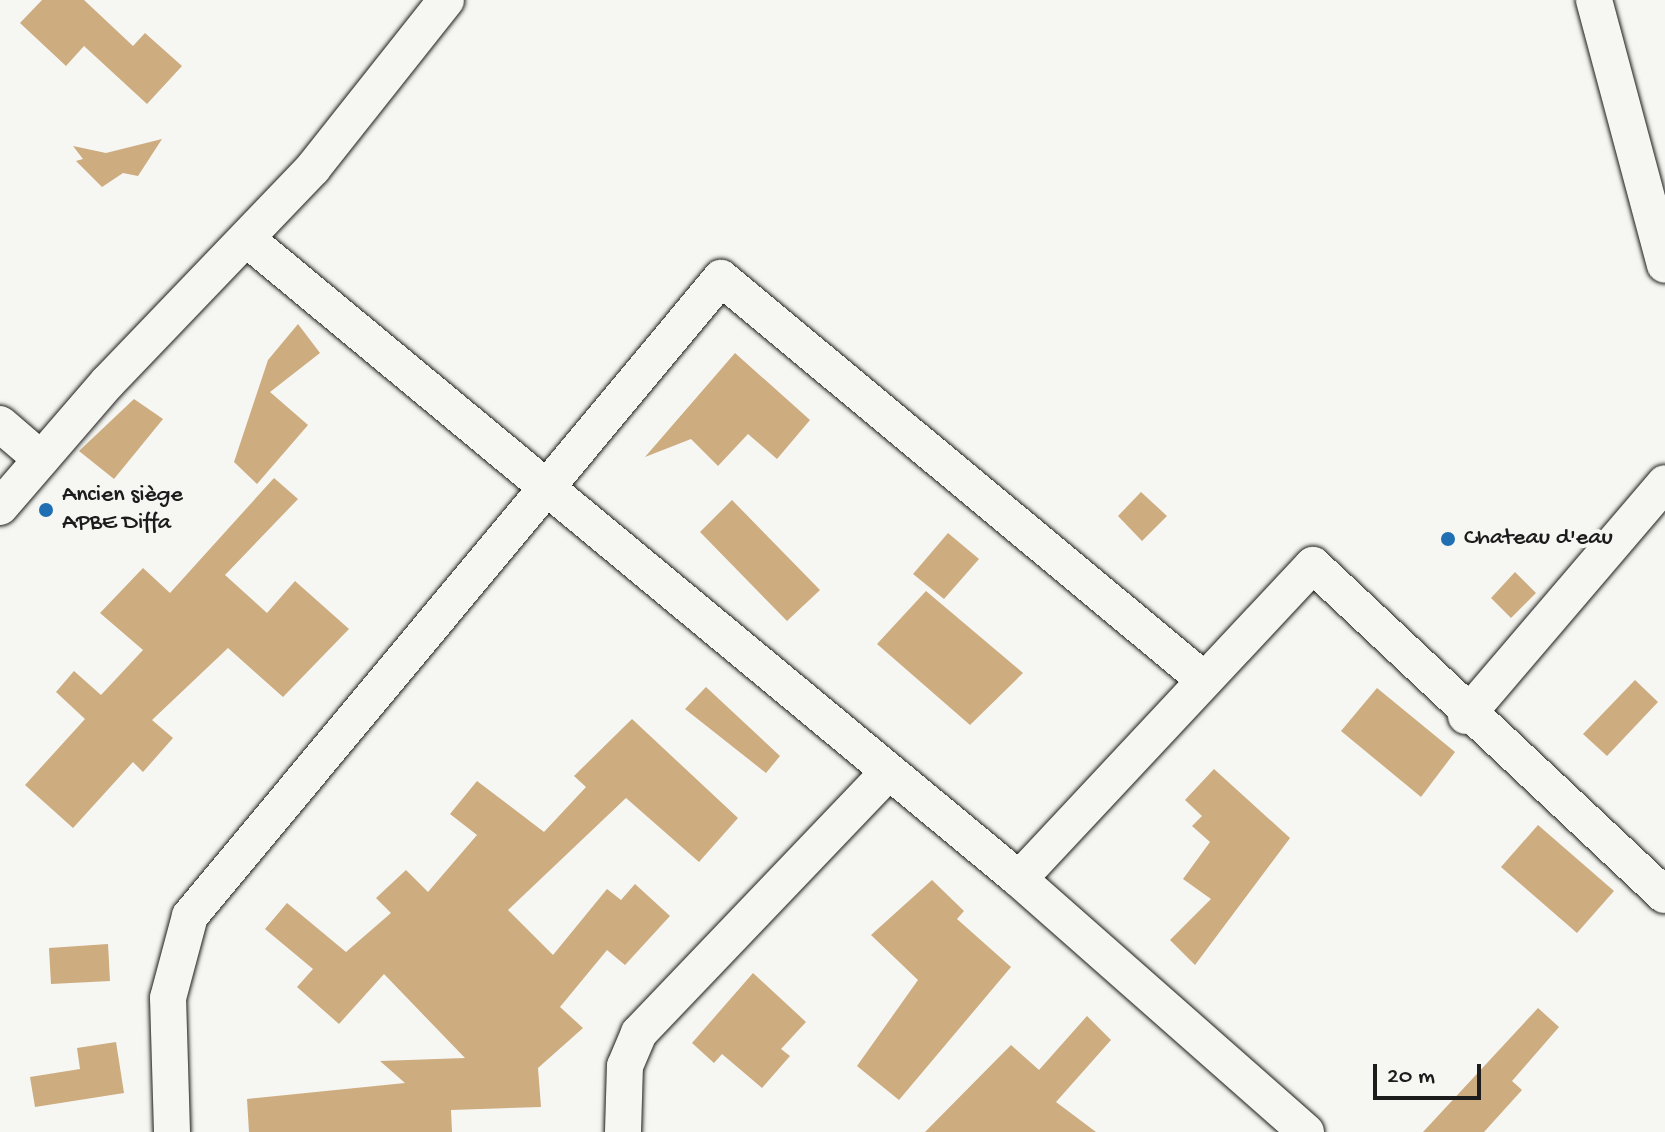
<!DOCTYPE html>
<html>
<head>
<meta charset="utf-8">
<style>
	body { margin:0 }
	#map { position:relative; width:1665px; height:1132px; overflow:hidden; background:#f6f6f2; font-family:"Gochi Hand",sans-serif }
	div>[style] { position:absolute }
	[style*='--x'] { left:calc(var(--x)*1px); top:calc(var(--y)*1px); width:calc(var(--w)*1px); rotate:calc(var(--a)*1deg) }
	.building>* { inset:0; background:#cdac80 }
	.roads { filter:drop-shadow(0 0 2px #1c1c1c) drop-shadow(0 0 2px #1c1c1c) }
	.minor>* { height:36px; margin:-18px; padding:0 18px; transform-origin:18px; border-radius:18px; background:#f6f6f2 }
	.dots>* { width:22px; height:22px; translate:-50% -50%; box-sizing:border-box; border:4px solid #f6f6f2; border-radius:50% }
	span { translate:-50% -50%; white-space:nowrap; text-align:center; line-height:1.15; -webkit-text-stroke:8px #f6f6f2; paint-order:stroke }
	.poi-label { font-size:24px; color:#1c1c1c }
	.left { translate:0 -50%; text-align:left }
	.scale { position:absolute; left:1373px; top:1064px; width:108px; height:36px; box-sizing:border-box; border:4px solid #1c1c1c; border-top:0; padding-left:10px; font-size:24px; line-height:28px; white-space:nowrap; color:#1c1c1c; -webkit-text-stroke:6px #f6f6f2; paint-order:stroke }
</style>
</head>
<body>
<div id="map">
	<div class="building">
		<div style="clip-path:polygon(42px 0,84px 0,133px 46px,145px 33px,182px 66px,147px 104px,84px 46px,66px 66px,20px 23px)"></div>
		<div style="clip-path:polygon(162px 139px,138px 176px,123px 173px,102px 187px,76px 161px,83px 159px,73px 146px,106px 153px)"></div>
		<div style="clip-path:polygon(298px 324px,320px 353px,270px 392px,308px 425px,257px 484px,234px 462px,268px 360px)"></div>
		<div style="clip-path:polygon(735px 353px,810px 420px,777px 459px,748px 434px,718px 466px,691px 439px,645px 457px)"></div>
		<div style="clip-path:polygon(134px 399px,163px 419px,114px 479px,79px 451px)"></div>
		<div style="clip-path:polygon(274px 478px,298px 499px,225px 575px,267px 613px,295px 581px,349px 629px,283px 697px,228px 648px,152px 720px,173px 738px,143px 772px,133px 762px,73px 828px,25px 785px,85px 719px,56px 692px,74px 671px,101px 695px,143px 650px,100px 613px,143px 568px,170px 593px)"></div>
		<div style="clip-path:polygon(1141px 492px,1167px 516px,1142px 541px,1118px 516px)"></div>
		<div style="clip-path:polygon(732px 500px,820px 590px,787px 621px,700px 532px)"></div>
		<div style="clip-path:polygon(948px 533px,979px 559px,944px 599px,913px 574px)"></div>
		<div style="clip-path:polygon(1515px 572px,1536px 593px,1511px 618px,1491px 598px)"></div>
		<div style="clip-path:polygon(926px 591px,1023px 673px,970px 725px,877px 644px)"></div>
		<div style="clip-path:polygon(1635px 680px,1658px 702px,1607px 756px,1583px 734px)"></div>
		<div style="clip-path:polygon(706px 687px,780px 756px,766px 773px,685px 709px)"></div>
		<div style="clip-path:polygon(1377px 688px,1455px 752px,1421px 797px,1341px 731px)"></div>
		<div style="clip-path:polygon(632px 719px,738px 818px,699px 862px,626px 798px,508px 910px,553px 955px,607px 889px,621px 900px,635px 884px,670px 916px,625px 965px,607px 950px,560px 1007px,583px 1028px,538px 1068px,541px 1107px,451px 1110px,452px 1132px,249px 1132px,247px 1099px,405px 1083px,380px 1061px,465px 1058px,384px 974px,339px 1024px,297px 987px,313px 969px,265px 929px,287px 903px,346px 952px,391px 913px,376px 898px,406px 870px,428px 892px,477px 835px,450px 814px,477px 781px,544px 832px,586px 787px,574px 776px)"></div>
		<div style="clip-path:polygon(1214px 769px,1290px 838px,1195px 965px,1170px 940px,1211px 899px,1183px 879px,1210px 842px,1192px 826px,1202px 816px,1185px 800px)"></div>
		<div style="clip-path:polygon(1538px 825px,1614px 891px,1577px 933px,1501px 867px)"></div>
		<div style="clip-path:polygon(932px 880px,964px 911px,957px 919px,1011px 967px,899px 1100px,857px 1066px,918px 980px,871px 935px)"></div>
		<div style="clip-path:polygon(108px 944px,110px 981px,51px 984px,49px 948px)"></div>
		<div style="clip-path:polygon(753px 973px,806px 1022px,781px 1049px,790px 1056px,762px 1088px,722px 1054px,714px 1063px,692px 1043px)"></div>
		<div style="clip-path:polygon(1538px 1008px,1559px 1027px,1512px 1081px,1522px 1090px,1484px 1132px,1423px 1132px)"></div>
		<div style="clip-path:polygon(1087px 1016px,1111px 1040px,1056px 1102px,1096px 1132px,925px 1132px,1011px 1045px,1039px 1070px)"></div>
		<div style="clip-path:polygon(116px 1042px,124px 1093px,35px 1107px,30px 1077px,80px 1069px,77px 1048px)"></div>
	</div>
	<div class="roads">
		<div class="minor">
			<div style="--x:1594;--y:0;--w:274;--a:75"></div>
			<div style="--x:248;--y:240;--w:1001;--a:39.65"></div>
			<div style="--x:0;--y:424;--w:54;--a:40.5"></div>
			<div style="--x:0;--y:507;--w:165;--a:-49.2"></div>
			<div style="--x:108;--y:382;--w:296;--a:-46.2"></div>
			<div style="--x:313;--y:168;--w:214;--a:-51.6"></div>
			<div style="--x:1466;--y:716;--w:306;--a:-49.5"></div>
			<div style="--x:172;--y:1132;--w:134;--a:-91.7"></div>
			<div style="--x:168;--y:998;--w:85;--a:-75"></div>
			<div style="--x:190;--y:916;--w:830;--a:-50.23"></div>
			<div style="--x:721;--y:278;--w:626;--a:39.75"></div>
			<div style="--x:623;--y:1132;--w:66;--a:-88.3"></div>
			<div style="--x:625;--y:1066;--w:36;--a:-67"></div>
			<div style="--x:639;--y:1033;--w:361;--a:-46.3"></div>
			<div style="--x:1306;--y:1132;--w:383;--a:-138.6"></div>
			<div style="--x:1019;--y:879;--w:430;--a:-46.9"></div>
			<div style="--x:1313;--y:565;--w:482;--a:43.2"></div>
		</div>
	</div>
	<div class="dots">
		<div style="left:46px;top:510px;background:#1f6fb2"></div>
		<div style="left:1448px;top:539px;background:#1f6fb2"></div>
	</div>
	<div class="poi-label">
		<span class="left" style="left:62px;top:510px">Ancien siège<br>APBE Diffa</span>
		<span class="left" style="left:1464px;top:539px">Chateau d'eau</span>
	</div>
	<div class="scale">20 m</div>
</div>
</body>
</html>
